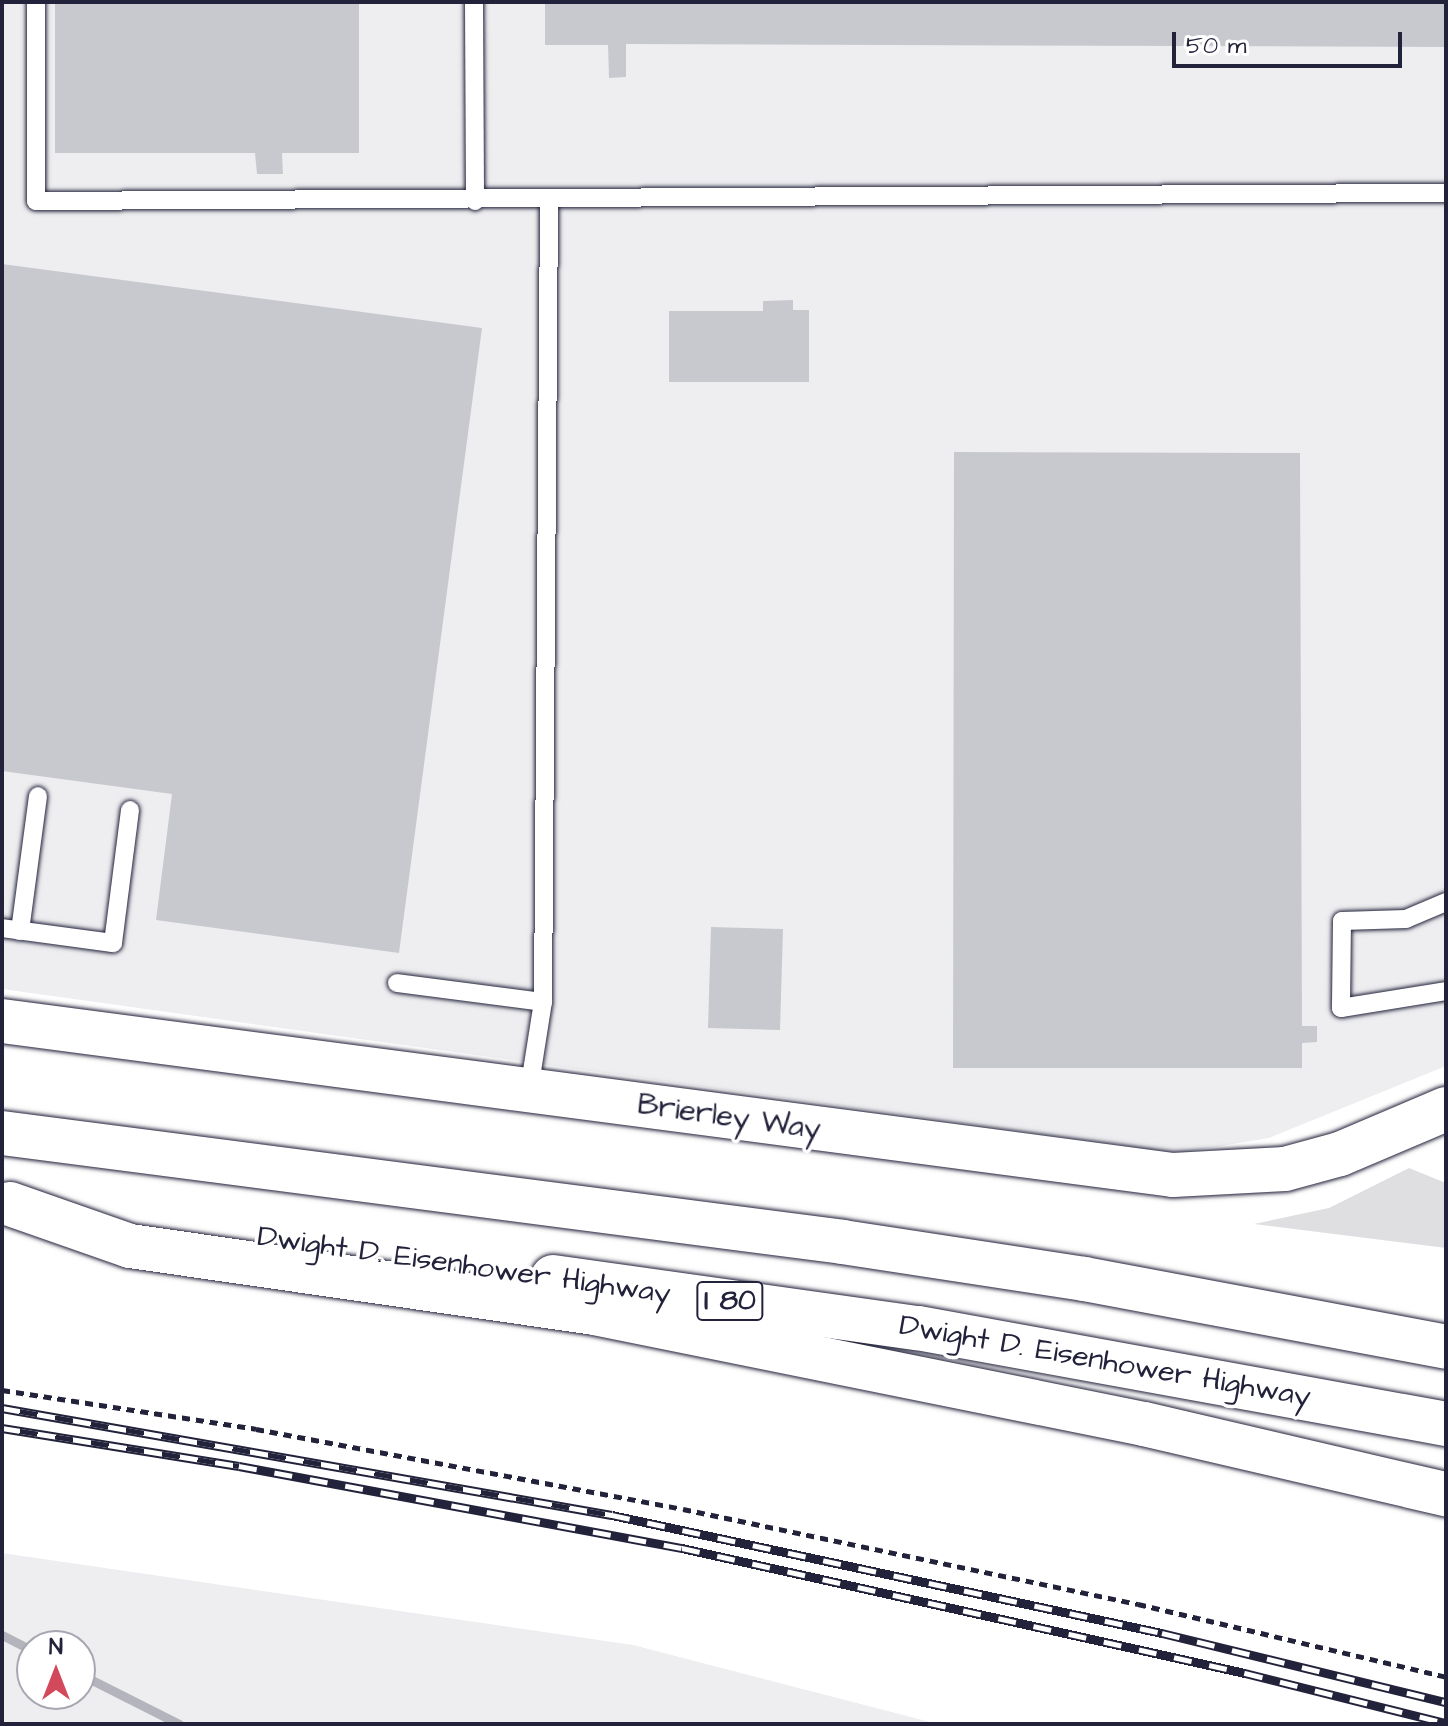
<!DOCTYPE html>
<html>
<head>
<meta charset="utf-8">
<style>
	body { margin:0 }
	#map { position:relative; width:1448px; height:1726px; overflow:hidden; background:#fff; font-family:"Architects Daughter",sans-serif }
	div>[style] { position:absolute }
	[style*='--x'] { left:calc(var(--x)*1px); top:calc(var(--y)*1px); width:calc(var(--w)*1px); rotate:calc(var(--a)*1deg) }
	.built>* { inset:0; background:#eeeef1 }
	.green>* { inset:0; background:#dfdfe2 }
	.stream>* { height:9px; margin:-4.5px; padding:0 4.5px; transform-origin:4.5px; border-radius:4.5px; background:#b4b4bc }
	.building>* { inset:0; background:#c8c8cf }
	.path>* { height:5px; margin-top:-2.5px; transform-origin:0; background:repeating-linear-gradient(90deg,#22223b 0 8px,transparent 0 14px) }
	.roads { filter:drop-shadow(0 0 2px #22223b) drop-shadow(0 0 2px #22223b) }
	.lane>* { height:18px; margin:-9px; padding:0 9px; transform-origin:9px; border-radius:9px; background:#fff }
	.secondary>* { height:44px; margin:-22px; padding:0 22px; transform-origin:22px; border-radius:22px; background:#fff }
	.highway>* { height:44px; margin:-22px; padding:0 22px; transform-origin:22px; border-radius:22px; background:#fff }
	.rail>* { height:9px; margin-top:-4.5px; transform-origin:0; background:repeating-linear-gradient(90deg,#fff 0 18px,#22223b 0 36px); box-sizing:border-box; border-block:2px solid #22223b }
	span { translate:-50% -50%; white-space:nowrap; text-align:center; line-height:1.15; -webkit-text-stroke:7px #fff; paint-order:stroke }
	.shield-label span { padding:2px 6px; background:#fff; border:2px solid; border-radius:6px; -webkit-text-stroke-width:0 }
	.shield-label { font-size:28px; color:#22223b; font-weight:700 }
	.street-label { font-size:30px; color:#22223b }
	.frame { position:absolute; inset:0; border:4px solid #22223b; pointer-events:none }
	.north { position:absolute; left:16px; top:1630px; width:80px; height:80px; box-sizing:border-box; background:#fff; border:2px solid #a7a7b1; border-radius:50%; rotate:0deg; font-size:22px; font-weight:700; line-height:32px; text-align:center; color:#22223b }
	.north::after { content:''; display:block; margin:auto; width:28px; height:36px; background:#d1495b; clip-path:polygon(50% 0,100% 100%,50% 72%,0 100%) }
	.scale { position:absolute; left:1172px; top:32px; width:230px; height:36px; box-sizing:border-box; border:4px solid #22223b; border-top:0; padding-left:10px; font-size:24px; line-height:28px; white-space:nowrap; color:#22223b; -webkit-text-stroke:6px #fff; paint-order:stroke }
</style>
</head>
<body>
<div id="map">
	<div class="built">
		<div style="clip-path:polygon(2px 2px,1446px 2px,1446px 1066px,1269px 1138px,1178px 1153px,2px 989px)"></div>
		<div style="clip-path:polygon(evenodd,2px 1553px,633px 1645px,938px 1724px,2px 1724px,2px 1553px,32px 1646px,80px 1646px,80px 1694px,32px 1694px,32px 1646px)"></div>
	</div>
	<div class="green">
		<div style="clip-path:polygon(1409px 1168px,1446px 1183px,1446px 1248px,1254px 1224px,1329px 1208px)"></div>
	</div>
	<div class="stream">
		<div style="--x:2;--y:1635;--w:34;--a:27"></div>
		<div style="--x:80;--y:1674;--w:111;--a:26.8"></div>
	</div>
	<div class="building">
		<div style="clip-path:polygon(55px 2px,359px 2px,359px 153px,282px 153px,283px 174px,257px 174px,255px 153px,55px 153px)"></div>
		<div style="clip-path:polygon(545px 2px,1446px 2px,1446px 47px,626px 44px,626px 77px,609px 78px,608px 45px,545px 45px)"></div>
		<div style="clip-path:polygon(2px 264px,482px 328px,399px 953px,156px 920px,172px 794px,2px 771px)"></div>
		<div style="clip-path:polygon(793px 300px,793px 310px,809px 310px,809px 382px,669px 382px,669px 311px,763px 311px,763px 301px)"></div>
		<div style="clip-path:polygon(954px 452px,1300px 453px,1302px 1026px,1317px 1026px,1317px 1042px,1302px 1043px,1302px 1068px,953px 1068px)"></div>
		<div style="clip-path:polygon(711px 927px,783px 929px,780px 1030px,708px 1028px)"></div>
	</div>
	<div class="path">
		<div style="--x:2;--y:1390;--w:257;--a:8.7"></div>
		<div style="--x:256;--y:1429;--w:434;--a:10.6"></div>
		<div style="--x:683;--y:1509;--w:465;--a:11.8"></div>
		<div style="--x:1138;--y:1604;--w:317;--a:13.3"></div>
	</div>
	<div class="roads">
		<div class="lane">
			<div style="--x:36;--y:2;--w:199;--a:90"></div>
			<div style="--x:36;--y:201;--w:1410;--a:-0.33"></div>
			<div style="--x:474;--y:2;--w:199;--a:89.7"></div>
			<div style="--x:1446;--y:902;--w:43;--a:157"></div>
			<div style="--x:1406;--y:919;--w:64;--a:178.2"></div>
			<div style="--x:1342;--y:921;--w:87;--a:90.7"></div>
			<div style="--x:1341;--y:1008;--w:106;--a:-9.2"></div>
			<div style="--x:2;--y:928;--w:112;--a:7.7"></div>
			<div style="--x:113;--y:943;--w:134;--a:-82.7"></div>
			<div style="--x:20;--y:931;--w:136;--a:-82.4"></div>
			<div style="--x:397;--y:983;--w:147;--a:7.4"></div>
			<div style="--x:529;--y:1090;--w:89;--a:-81"></div>
			<div style="--x:543;--y:1002;--w:801;--a:-89.57"></div>
		</div>
		<div class="secondary">
			<div style="--x:2;--y:1021;--w:1181;--a:7.49"></div>
			<div style="--x:1173;--y:1175;--w:112;--a:-3.1"></div>
			<div style="--x:1285;--y:1169;--w:57;--a:-15.3"></div>
			<div style="--x:1340;--y:1154;--w:115;--a:-23"></div>
		</div>
		<div class="highway">
			<div style="--x:2;--y:1133;--w:848;--a:7.38"></div>
			<div style="--x:843;--y:1242;--w:244;--a:8.7"></div>
			<div style="--x:1084;--y:1279;--w:368;--a:10.6"></div>
			<div style="--x:10;--y:1204;--w:127;--a:19.3"></div>
			<div style="--x:130;--y:1246;--w:469;--a:8.2"></div>
			<div style="--x:594;--y:1313;--w:561;--a:11.41"></div>
			<div style="--x:1144;--y:1424;--w:310;--a:13.1"></div>
			<div style="--x:553;--y:1277;--w:369;--a:8"></div>
			<div style="--x:918;--y:1328;--w:537;--a:10.3"></div>
		</div>
	</div>
	<div class="rail">
		<div style="--x:2;--y:1408;--w:619;--a:9.95"></div>
		<div style="--x:612;--y:1515;--w:563;--a:12.11"></div>
		<div style="--x:1162;--y:1633;--w:292;--a:13.7"></div>
		<div style="--x:2;--y:1428;--w:240;--a:9.1"></div>
		<div style="--x:239;--y:1466;--w:451;--a:10.5"></div>
		<div style="--x:682;--y:1548;--w:577;--a:12.52"></div>
		<div style="--x:1245;--y:1673;--w:207;--a:14"></div>
	</div>
	<div class="shield-label">
		<span style="left:730px;top:1301px">I 80</span>
	</div>
	<div class="street-label">
		<span style="left:729px;top:1117px;rotate:8deg">Brierley Way</span>
		<span style="left:464px;top:1265px;rotate:8deg">Dwight D. Eisenhower Highway</span>
		<span style="left:1105px;top:1361px;rotate:10deg">Dwight D. Eisenhower Highway</span>
	</div>
	<div class="frame"></div>
	<div class="north">N</div>
	<div class="scale">50 m</div>
</div>
</body>
</html>
